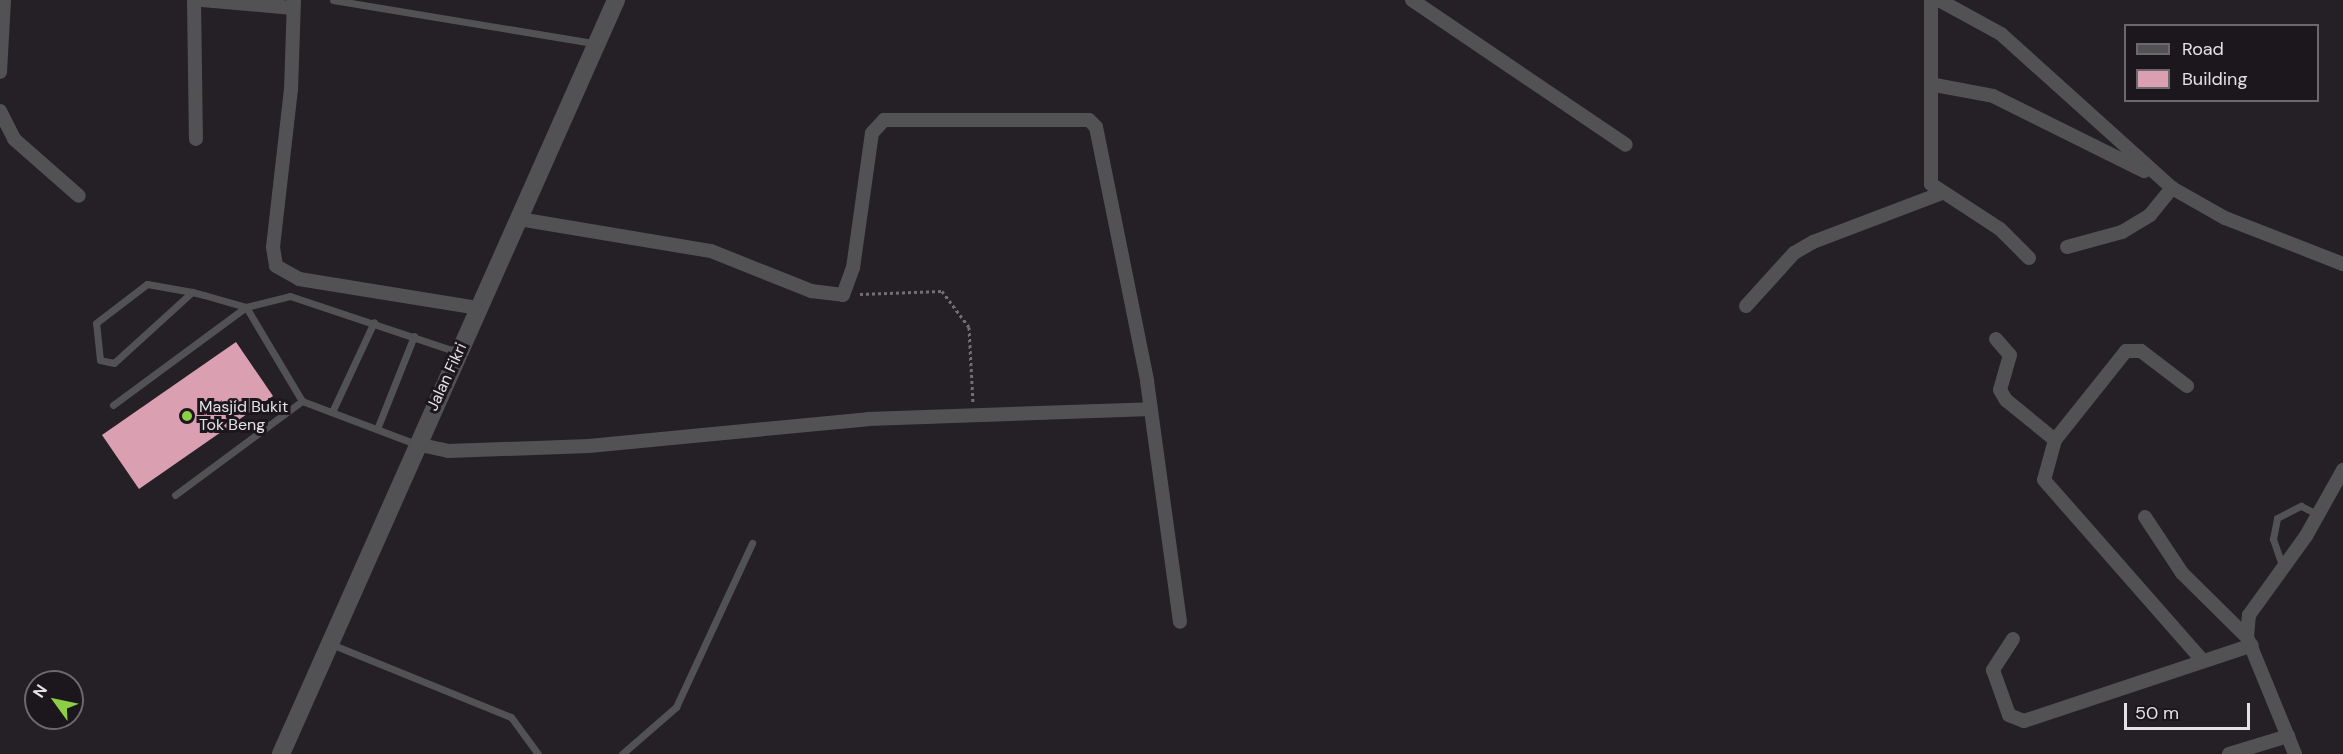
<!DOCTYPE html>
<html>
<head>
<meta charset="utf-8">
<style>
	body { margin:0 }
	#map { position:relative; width:2343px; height:754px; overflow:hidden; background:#252025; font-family:"DM Sans",sans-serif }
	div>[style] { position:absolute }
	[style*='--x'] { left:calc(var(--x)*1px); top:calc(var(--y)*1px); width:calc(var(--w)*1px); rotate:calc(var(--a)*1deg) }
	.building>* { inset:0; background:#daa0b2 }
	.path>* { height:3px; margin-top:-1.5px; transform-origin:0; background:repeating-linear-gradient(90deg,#736e73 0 3px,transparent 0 6px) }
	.service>* { height:7px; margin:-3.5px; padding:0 3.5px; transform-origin:3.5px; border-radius:3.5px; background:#525255 }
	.minor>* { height:14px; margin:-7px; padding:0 7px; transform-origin:7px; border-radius:7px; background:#525255 }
	.tertiary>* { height:18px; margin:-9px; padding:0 9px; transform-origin:9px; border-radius:9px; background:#525255 }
	.dots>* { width:16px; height:16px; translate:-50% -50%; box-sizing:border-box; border:3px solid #1c171c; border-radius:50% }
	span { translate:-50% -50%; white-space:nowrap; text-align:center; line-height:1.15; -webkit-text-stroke:6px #1c171c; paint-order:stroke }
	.street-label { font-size:16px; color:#e5e1e5 }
	.poi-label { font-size:16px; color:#e5e1e5 }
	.left { translate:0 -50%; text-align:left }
	.legend { position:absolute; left:2124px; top:24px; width:195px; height:78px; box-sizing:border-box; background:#1c171c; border:2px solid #6c686c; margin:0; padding:8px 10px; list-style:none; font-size:18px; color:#e5e1e5 }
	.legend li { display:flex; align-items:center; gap:12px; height:30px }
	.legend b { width:30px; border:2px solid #6c686c }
	.north { position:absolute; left:24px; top:670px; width:60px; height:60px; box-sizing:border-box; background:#1c171c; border:2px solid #6c686c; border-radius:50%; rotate:303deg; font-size:16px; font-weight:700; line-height:24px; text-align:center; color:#e5e1e5 }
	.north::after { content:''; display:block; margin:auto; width:21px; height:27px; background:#8dce44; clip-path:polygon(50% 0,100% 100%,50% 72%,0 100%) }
	.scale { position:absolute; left:2124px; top:703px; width:126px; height:27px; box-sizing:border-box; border:3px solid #e5e1e5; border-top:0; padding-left:8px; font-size:18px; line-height:21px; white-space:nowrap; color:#e5e1e5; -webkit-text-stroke:4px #1c171c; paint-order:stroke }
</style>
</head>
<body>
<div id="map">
	<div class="building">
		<div style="clip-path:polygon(236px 342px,273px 396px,139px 489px,102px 435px)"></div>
	</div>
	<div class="path">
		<div style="--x:860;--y:294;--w:82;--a:-2.1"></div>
		<div style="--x:942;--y:291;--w:45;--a:53.1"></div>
		<div style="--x:969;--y:327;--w:76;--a:87"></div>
	</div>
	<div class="service">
		<div style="--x:333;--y:0;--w:265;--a:9.4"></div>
		<div style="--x:192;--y:292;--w:105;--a:137.7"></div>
		<div style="--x:114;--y:363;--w:14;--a:-168"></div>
		<div style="--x:100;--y:360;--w:37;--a:-96"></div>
		<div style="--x:96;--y:323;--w:64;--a:-37.4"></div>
		<div style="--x:147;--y:284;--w:46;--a:10.1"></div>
		<div style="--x:192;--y:292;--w:12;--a:14"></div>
		<div style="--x:204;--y:295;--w:44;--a:15.9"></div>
		<div style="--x:246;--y:307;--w:109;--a:59.2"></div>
		<div style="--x:302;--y:401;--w:122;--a:20.7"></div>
		<div style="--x:113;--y:405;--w:165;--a:-36.4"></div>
		<div style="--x:246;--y:307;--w:45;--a:-14"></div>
		<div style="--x:290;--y:296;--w:176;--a:18.5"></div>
		<div style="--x:332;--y:412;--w:99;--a:-65"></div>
		<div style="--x:377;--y:429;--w:100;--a:-68.3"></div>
		<div style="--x:175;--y:495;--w:158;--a:-36.5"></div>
		<div style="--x:2282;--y:565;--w:28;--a:-109"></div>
		<div style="--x:2273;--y:539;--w:21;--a:-79"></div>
		<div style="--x:2277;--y:518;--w:27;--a:-27"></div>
		<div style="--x:2301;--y:506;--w:18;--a:27"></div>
		<div style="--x:331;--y:644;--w:194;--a:22.1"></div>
		<div style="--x:511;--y:717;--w:46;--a:53.9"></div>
		<div style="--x:622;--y:754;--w:72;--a:-41"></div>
		<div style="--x:676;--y:707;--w:181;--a:-65.1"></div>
	</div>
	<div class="minor">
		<div style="--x:194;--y:0;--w:139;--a:89.2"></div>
		<div style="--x:202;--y:0;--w:91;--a:5"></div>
		<div style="--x:294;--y:0;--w:89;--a:91.9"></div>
		<div style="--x:291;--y:89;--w:159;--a:96.5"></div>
		<div style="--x:273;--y:247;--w:19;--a:81"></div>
		<div style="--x:276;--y:266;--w:26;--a:29"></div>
		<div style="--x:299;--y:279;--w:182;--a:9.2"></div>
		<div style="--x:1412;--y:0;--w:258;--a:34.1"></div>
		<div style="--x:1931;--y:0;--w:184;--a:90"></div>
		<div style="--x:1931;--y:184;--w:82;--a:33.1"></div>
		<div style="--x:2000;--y:229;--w:41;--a:45"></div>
		<div style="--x:1939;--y:0;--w:71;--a:28.7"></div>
		<div style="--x:2001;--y:34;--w:230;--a:42"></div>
		<div style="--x:2172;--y:188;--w:61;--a:29.5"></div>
		<div style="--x:2225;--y:218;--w:127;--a:21.3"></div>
		<div style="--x:0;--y:72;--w:72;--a:-86.8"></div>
		<div style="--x:1935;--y:85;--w:59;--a:10.7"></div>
		<div style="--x:1993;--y:96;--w:169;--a:26.4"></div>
		<div style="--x:0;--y:111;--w:31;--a:63"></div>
		<div style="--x:14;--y:139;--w:86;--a:41.2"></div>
		<div style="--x:519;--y:219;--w:195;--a:9.5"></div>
		<div style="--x:711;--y:251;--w:108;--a:21.8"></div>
		<div style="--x:811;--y:291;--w:32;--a:7"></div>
		<div style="--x:843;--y:295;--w:29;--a:-70"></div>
		<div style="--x:853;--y:268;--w:136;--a:-82"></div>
		<div style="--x:872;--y:133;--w:18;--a:-47"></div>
		<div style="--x:884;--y:120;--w:205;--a:0"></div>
		<div style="--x:1089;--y:120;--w:10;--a:45"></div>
		<div style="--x:1096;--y:127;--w:259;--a:78.6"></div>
		<div style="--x:1147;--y:381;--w:243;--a:82.2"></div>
		<div style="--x:2067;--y:247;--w:57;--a:-15.3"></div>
		<div style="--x:2122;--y:232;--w:33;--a:-31"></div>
		<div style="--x:2150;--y:215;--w:35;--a:-51"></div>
		<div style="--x:1746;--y:306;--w:72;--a:-47.8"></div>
		<div style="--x:1794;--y:253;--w:22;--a:-30"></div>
		<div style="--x:1813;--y:242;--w:138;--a:-20.8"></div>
		<div style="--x:1996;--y:339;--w:21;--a:49"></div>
		<div style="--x:2010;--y:355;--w:36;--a:106"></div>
		<div style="--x:2000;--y:390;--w:12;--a:59"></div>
		<div style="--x:2006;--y:400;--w:63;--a:39.2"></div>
		<div style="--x:2187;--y:386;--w:58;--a:-142.7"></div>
		<div style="--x:2141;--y:351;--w:15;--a:180"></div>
		<div style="--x:2126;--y:351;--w:114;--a:128.6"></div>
		<div style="--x:2055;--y:440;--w:41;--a:105.4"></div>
		<div style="--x:2044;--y:480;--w:240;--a:48.7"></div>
		<div style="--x:416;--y:444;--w:33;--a:12"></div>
		<div style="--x:448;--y:451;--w:141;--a:-2"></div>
		<div style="--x:589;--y:446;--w:280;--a:-5.5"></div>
		<div style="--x:868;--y:419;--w:283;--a:-2"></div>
		<div style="--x:2145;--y:517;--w:67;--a:56.5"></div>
		<div style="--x:2182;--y:573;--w:91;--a:44.6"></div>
		<div style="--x:2013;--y:639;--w:37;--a:123"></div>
		<div style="--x:1993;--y:670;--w:48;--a:70.4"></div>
		<div style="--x:2009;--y:715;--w:16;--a:22"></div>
		<div style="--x:2024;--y:721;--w:240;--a:-18.4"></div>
		<div style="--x:2229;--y:754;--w:62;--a:-17"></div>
		<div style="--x:2295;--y:754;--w:126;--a:-112.3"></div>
		<div style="--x:2247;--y:637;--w:22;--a:-85"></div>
		<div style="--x:2249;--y:615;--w:97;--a:-54.2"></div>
		<div style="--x:2306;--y:536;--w:76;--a:-60.7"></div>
	</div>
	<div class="tertiary">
		<div style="--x:281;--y:754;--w:825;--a:-66.04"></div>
	</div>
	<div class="dots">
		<div style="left:187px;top:416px;background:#8dce44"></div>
	</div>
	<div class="street-label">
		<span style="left:447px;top:377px;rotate:-65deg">Jalan Fikri</span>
	</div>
	<div class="poi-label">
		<span class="left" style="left:199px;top:416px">Masjid Bukit<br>Tok Beng</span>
	</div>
	<ul class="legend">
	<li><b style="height:8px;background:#525255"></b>Road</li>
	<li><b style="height:16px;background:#daa0b2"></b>Building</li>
	</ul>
	<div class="north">N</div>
	<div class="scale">50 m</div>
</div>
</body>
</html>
